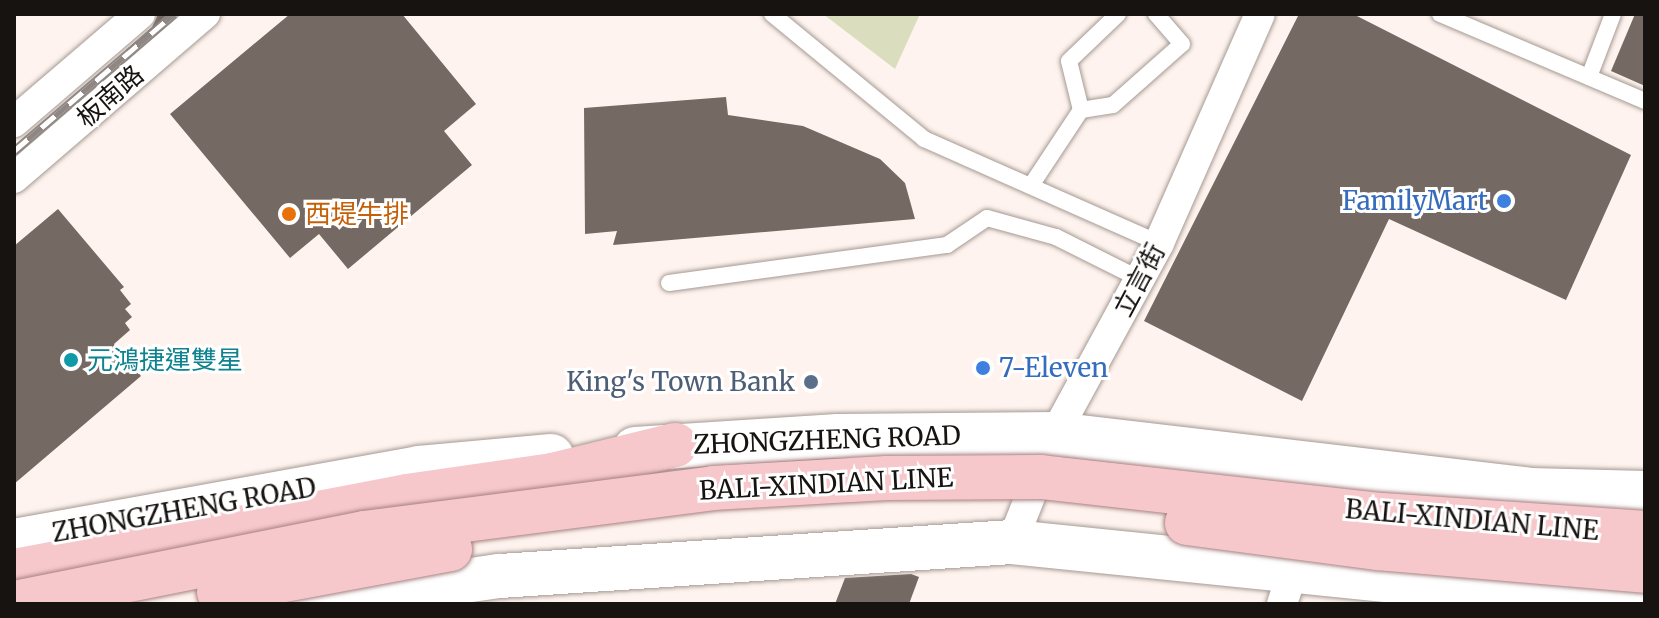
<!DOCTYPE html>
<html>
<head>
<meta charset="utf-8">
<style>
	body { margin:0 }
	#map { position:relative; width:1659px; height:618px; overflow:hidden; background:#fef3ee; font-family:Merriweather,"Noto Sans TC",serif }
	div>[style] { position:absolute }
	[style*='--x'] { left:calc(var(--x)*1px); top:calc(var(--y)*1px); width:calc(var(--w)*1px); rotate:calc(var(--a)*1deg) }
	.green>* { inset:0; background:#dadebe }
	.building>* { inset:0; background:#756964 }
	.roads { filter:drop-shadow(0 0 2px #a59993) drop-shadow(0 0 2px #a59993) }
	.service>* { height:16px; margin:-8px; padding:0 8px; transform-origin:8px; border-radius:8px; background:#fff }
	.minor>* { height:30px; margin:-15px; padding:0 15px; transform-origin:15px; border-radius:15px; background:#fff }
	.secondary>* { height:44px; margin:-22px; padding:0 22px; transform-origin:22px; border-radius:22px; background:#fff }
	.trunk>* { height:44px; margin:-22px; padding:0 22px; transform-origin:22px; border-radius:22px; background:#f7c8cb }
	.rail>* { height:9px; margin-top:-4.5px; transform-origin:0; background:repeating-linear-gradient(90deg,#fff 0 18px,#8e8783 0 36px); box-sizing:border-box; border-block:2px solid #8e8783 }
	.bridges { filter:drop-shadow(0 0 2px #a78081) drop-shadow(0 0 2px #a78081) }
	.trunk-bridge>* { height:44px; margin:-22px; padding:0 22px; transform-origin:22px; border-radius:22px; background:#f7c8cb }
	.dots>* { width:22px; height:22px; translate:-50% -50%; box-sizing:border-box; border:4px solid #fff; border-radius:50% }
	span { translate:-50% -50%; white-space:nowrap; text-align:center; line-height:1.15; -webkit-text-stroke:6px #fff; paint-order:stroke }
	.street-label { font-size:26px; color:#171311 }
	.shop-label { font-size:26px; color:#366cbe }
	.right { translate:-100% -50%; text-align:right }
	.left { translate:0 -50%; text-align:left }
	.food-label { font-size:26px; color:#c56008 }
	.culture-label { font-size:26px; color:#0d838f }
	.service-label { font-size:26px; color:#4e5e75 }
	.frame { position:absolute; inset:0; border:16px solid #171311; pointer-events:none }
</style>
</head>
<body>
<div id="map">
	<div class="green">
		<div style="clip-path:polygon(823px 14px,920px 14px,895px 69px)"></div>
	</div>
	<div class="building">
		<div style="clip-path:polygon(158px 14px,177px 14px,130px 55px,126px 50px,152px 27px)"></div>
		<div style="clip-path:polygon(290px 14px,402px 14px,476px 104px,444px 131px,472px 165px,348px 269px,319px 234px,290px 258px,170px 114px)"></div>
		<div style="clip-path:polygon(1299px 14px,1353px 14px,1631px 155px,1566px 300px,1389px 219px,1302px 401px,1144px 321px)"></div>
		<div style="clip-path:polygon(1635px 14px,1645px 14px,1645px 86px,1611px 71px)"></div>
		<div style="clip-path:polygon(726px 97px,728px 115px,803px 126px,880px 159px,905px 183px,915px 219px,613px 245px,617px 231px,585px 234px,584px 108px)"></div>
		<div style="clip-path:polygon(58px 209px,124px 287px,120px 290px,131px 304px,125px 309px,132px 317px,125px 323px,130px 330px,114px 344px,141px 376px,14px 484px,14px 246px)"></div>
		<div style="clip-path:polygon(911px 574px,919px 577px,909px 604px,835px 604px,845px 578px)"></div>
	</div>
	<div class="roads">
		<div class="service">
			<div style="--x:772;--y:14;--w:197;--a:39.4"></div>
			<div style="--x:924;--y:139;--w:257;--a:23.9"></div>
			<div style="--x:1440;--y:14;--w:223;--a:23"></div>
			<div style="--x:1589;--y:77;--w:67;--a:-69.1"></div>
			<div style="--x:1081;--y:110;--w:50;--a:-103.8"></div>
			<div style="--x:1069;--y:61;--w:68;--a:-43.8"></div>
			<div style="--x:1032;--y:184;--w:89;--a:-56.5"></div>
			<div style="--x:1081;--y:110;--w:32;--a:-9"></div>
			<div style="--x:1113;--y:105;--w:92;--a:-41.5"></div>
			<div style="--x:1182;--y:44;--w:40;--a:-131"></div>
			<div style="--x:669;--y:283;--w:281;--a:-7.8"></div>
			<div style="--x:947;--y:245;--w:48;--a:-34"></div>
			<div style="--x:987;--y:218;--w:72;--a:15.4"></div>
			<div style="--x:1056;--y:237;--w:94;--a:26.6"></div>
		</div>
		<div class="minor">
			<div style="--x:14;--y:122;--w:166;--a:-40.6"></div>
			<div style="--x:14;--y:178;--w:252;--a:-40.7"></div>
			<div style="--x:1012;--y:542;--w:116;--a:-68.3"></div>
			<div style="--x:1055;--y:434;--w:217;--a:-61.4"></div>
			<div style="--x:1159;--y:243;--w:250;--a:-66.2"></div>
			<div style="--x:1282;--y:604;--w:36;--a:-72"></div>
		</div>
		<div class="secondary">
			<div style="--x:635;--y:449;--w:203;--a:-3.7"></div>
			<div style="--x:838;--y:436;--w:217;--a:-0.5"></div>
			<div style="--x:1055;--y:434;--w:477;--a:6.7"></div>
			<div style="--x:1529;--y:490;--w:116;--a:1.5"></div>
			<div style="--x:14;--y:541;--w:412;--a:-10.2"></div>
			<div style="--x:419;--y:468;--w:133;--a:-5.2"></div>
			<div style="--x:307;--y:604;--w:195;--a:-8.3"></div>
			<div style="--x:500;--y:576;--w:513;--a:-3.8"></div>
			<div style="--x:1012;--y:542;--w:611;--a:5.82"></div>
			<div style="--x:1620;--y:604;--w:63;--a:-66.7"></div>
		</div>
		<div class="trunk">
			<div style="--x:14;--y:571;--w:400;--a:-10.8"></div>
			<div style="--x:407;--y:496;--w:147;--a:-8.2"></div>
			<div style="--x:552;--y:475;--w:127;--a:-13.7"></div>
		</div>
	</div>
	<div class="rail">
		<div style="--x:14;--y:151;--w:211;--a:-40.6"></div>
	</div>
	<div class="bridges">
		<div class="trunk-bridge">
			<div style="--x:1187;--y:523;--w:193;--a:7.5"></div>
			<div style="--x:1378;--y:548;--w:268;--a:4.9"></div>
			<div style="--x:219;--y:592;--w:235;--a:-10.5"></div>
			<div style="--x:14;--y:603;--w:357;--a:-11.3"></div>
			<div style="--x:364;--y:533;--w:352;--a:-7.3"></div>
			<div style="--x:713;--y:488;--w:174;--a:-3.3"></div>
			<div style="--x:887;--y:478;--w:154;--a:-0.4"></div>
			<div style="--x:1041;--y:477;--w:343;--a:6.4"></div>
			<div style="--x:1382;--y:515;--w:264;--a:3.9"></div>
		</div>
	</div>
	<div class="dots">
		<div style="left:1504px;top:201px;background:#3f7fe0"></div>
		<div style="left:289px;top:214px;background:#e8710a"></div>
		<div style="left:71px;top:360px;background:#0f9aa8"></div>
		<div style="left:983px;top:368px;background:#3f7fe0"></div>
		<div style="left:811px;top:382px;background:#5c6f8a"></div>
	</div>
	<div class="street-label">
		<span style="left:110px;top:96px;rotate:-41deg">板南路</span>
		<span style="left:1139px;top:280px;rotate:-62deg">立言街</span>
		<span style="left:827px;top:440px;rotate:-2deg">ZHONGZHENG ROAD</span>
		<span style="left:826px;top:484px;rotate:-3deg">BALI-XINDIAN LINE</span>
		<span style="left:184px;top:510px;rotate:-10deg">ZHONGZHENG ROAD</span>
		<span style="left:1472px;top:520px;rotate:5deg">BALI-XINDIAN LINE</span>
	</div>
	<div class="shop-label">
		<span class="right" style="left:1488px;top:201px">FamilyMart</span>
		<span class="left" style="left:999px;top:368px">7-Eleven</span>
	</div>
	<div class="food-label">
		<span class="left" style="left:305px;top:214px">西堤牛排</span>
	</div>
	<div class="culture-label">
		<span class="left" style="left:87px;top:360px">元鴻捷運雙星</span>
	</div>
	<div class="service-label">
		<span class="right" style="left:795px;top:382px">King's Town Bank</span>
	</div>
	<div class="frame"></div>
</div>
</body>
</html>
